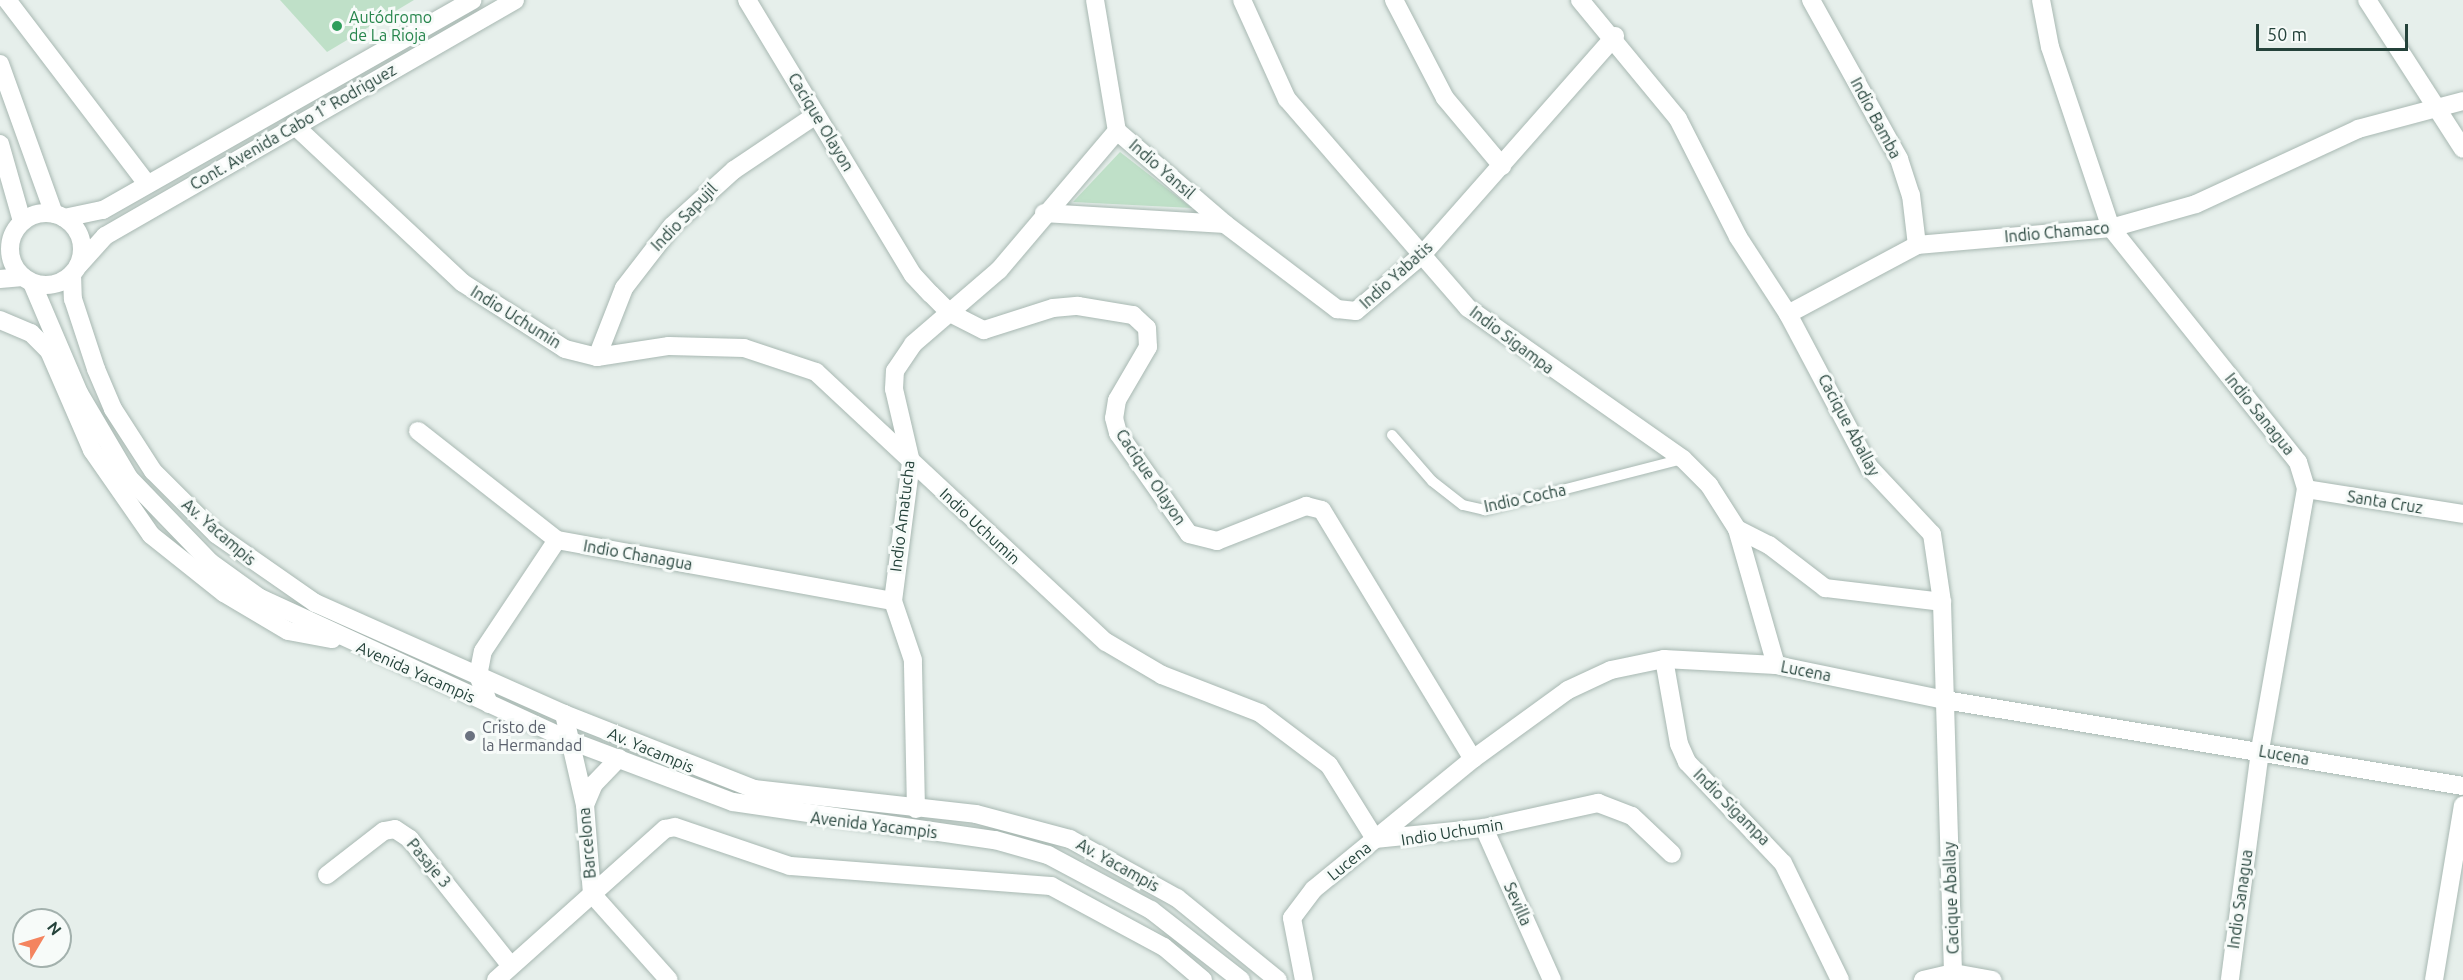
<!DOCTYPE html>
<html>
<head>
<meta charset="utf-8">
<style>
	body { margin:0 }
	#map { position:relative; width:2463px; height:980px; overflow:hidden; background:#e6efeb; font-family:Ubuntu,sans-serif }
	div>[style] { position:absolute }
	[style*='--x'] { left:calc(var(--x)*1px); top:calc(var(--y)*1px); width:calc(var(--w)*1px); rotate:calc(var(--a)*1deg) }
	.green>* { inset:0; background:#bfe0c8 }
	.roads { filter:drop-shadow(0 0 2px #a8b8b2) drop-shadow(0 0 2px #a8b8b2) }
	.lane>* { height:10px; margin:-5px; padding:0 5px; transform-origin:5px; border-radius:5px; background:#fff }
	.street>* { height:18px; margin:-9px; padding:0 9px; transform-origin:9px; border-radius:9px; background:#fff }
	.secondary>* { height:18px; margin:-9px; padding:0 9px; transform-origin:9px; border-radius:9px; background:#fff }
	.secondary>.ring { margin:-9px; padding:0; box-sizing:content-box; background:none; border:18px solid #fff; border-radius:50% }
	.dots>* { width:16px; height:16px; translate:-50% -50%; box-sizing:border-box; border:3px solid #f7fbf9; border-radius:50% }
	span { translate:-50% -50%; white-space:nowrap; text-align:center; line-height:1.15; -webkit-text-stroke:6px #f7fbf9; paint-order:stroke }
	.leisure-label { font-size:16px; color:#27864d }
	.left { translate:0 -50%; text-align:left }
	.street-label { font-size:16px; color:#24423a }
	.worship-label { font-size:16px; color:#5b616d }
	.north { position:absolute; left:12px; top:908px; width:60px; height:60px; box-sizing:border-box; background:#f7fbf9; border:2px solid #a3b1ad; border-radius:50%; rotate:52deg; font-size:16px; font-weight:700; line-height:24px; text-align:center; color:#24423a }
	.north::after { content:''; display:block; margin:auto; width:21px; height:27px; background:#f4845f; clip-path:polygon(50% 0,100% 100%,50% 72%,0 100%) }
	.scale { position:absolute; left:2256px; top:24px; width:152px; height:27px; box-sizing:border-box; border:3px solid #24423a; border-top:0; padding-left:8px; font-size:18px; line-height:21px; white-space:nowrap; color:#24423a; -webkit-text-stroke:4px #f7fbf9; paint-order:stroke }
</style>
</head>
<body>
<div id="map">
	<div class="green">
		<div style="clip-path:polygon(280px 0,414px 0,327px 52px)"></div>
		<div style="clip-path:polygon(1120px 152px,1192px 208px,1073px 202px)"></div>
	</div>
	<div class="roads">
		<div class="lane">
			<div style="--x:1392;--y:435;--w:61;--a:49"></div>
			<div style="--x:1432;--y:481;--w:39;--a:38"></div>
			<div style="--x:1463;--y:505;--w:22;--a:13"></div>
			<div style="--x:1484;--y:510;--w:205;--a:-14.4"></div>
		</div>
		<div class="street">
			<div style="--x:7;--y:0;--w:231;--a:52.7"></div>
			<div style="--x:747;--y:0;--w:321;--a:58.9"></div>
			<div style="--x:913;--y:275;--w:26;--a:47"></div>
			<div style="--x:931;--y:294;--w:27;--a:45"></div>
			<div style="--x:950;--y:313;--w:38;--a:27"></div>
			<div style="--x:984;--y:330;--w:72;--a:-17.7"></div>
			<div style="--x:1053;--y:308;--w:25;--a:-5"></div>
			<div style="--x:1078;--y:306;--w:56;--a:9.3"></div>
			<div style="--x:1133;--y:315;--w:19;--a:43"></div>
			<div style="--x:1147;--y:328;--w:19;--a:87"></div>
			<div style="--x:1148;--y:347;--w:61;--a:120.3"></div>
			<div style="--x:1117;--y:400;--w:18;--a:99"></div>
			<div style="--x:1114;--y:418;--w:16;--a:75"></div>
			<div style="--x:1118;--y:433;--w:123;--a:54.9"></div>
			<div style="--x:1189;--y:534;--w:29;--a:14"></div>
			<div style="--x:1217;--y:541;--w:96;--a:-21.5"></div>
			<div style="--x:1306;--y:506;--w:16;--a:14"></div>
			<div style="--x:1322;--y:510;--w:291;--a:58.8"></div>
			<div style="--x:1095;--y:0;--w:133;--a:80.5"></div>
			<div style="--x:1117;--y:131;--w:143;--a:40.7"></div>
			<div style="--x:1225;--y:224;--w:141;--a:37.2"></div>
			<div style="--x:1337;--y:309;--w:19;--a:6"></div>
			<div style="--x:1356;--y:311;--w:87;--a:-40.3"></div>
			<div style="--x:1422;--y:255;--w:292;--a:-48.6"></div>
			<div style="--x:1242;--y:0;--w:109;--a:65.6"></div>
			<div style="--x:1287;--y:99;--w:276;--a:49.1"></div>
			<div style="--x:1468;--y:308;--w:263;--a:35.1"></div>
			<div style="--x:1683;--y:459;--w:37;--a:45"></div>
			<div style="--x:1709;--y:485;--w:52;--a:57.5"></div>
			<div style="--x:1737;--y:529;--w:141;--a:74"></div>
			<div style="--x:1394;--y:0;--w:110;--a:62.5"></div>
			<div style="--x:1445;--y:98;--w:89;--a:50"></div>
			<div style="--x:1580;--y:0;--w:154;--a:50.5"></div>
			<div style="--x:1678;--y:119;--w:132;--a:63"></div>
			<div style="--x:1738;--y:237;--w:92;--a:57"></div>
			<div style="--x:1788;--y:314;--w:173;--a:62.1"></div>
			<div style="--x:1869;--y:467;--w:92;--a:46.8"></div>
			<div style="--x:1932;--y:534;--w:69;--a:81.6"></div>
			<div style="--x:1942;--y:602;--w:371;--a:88.3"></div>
			<div style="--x:1811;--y:0;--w:182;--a:61"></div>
			<div style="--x:1899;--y:159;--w:38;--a:72"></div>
			<div style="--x:1911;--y:195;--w:50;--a:83.2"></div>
			<div style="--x:2041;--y:0;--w:48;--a:79.2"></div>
			<div style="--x:2050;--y:47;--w:191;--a:71.4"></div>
			<div style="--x:2111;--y:228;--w:300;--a:51.4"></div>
			<div style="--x:2298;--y:462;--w:28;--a:73"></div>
			<div style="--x:2306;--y:489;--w:266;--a:100"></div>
			<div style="--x:2260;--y:751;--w:231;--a:97.5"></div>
			<div style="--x:2367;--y:0;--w:177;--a:57.2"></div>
			<div style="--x:294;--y:125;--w:231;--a:43.1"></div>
			<div style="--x:463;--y:283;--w:121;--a:32.9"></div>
			<div style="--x:565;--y:349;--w:33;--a:14"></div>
			<div style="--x:597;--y:357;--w:73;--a:-8.7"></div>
			<div style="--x:669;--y:346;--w:75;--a:1.5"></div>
			<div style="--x:744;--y:348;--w:76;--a:18.4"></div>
			<div style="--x:816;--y:372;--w:396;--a:43"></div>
			<div style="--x:1106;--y:642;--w:65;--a:30.5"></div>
			<div style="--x:1162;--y:675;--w:105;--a:21.2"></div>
			<div style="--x:1260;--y:713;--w:86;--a:37"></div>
			<div style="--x:1329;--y:765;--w:87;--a:58.1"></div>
			<div style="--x:1375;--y:839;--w:110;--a:-5.8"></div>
			<div style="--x:1484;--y:828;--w:117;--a:-12.4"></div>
			<div style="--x:1598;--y:803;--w:36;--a:21"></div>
			<div style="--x:1632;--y:816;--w:55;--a:43.5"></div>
			<div style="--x:1044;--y:213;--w:181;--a:3.5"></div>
			<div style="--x:64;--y:218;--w:40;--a:-12"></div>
			<div style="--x:103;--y:210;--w:425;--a:-29.6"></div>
			<div style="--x:79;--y:265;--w:39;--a:-48"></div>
			<div style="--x:105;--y:236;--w:473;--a:-29.9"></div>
			<div style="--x:1788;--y:314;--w:146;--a:-28.1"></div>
			<div style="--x:1917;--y:245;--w:195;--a:-5"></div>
			<div style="--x:2111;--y:228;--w:88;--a:-15.8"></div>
			<div style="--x:2196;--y:204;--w:179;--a:-24.8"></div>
			<div style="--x:2358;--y:129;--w:109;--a:-14.9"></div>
			<div style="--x:597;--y:357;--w:74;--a:-68.6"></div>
			<div style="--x:624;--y:288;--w:78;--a:-52.3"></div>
			<div style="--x:672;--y:226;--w:84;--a:-42.1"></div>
			<div style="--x:734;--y:170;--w:99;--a:-33.9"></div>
			<div style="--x:418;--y:431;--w:177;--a:38.1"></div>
			<div style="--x:557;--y:540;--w:341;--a:10.3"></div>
			<div style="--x:2306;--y:489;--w:159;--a:9"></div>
			<div style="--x:1737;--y:529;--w:36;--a:27"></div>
			<div style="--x:1769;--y:545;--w:71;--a:37.5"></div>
			<div style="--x:1825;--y:588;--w:118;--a:6.8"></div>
			<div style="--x:1664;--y:659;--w:86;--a:80"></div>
			<div style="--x:1679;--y:744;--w:20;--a:66"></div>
			<div style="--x:1687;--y:762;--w:139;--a:46.5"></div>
			<div style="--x:1783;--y:863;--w:130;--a:64"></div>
			<div style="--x:489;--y:704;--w:30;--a:-111"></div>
			<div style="--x:478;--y:676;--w:25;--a:-79"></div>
			<div style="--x:483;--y:651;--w:133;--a:-56.3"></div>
			<div style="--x:564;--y:714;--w:93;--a:77"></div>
			<div style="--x:585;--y:805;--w:89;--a:85.5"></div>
			<div style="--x:592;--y:894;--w:115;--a:48.2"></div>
			<div style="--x:585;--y:805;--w:23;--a:-67"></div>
			<div style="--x:594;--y:784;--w:36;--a:-46"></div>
			<div style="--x:916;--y:809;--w:149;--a:-91.2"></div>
			<div style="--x:913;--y:660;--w:62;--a:-108.7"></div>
			<div style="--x:893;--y:601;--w:140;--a:-82.6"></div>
			<div style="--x:911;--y:462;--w:75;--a:-103.1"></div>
			<div style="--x:894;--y:389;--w:18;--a:-87"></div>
			<div style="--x:895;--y:371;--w:32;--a:-56"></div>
			<div style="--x:913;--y:344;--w:113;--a:-40.7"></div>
			<div style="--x:999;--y:270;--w:182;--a:-49.7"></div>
			<div style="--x:1484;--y:828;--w:167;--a:65.9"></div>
			<div style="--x:327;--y:875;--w:72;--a:-37.7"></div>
			<div style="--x:384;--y:831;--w:11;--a:-10"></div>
			<div style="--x:395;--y:829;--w:18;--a:34"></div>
			<div style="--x:410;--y:839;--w:162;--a:51.5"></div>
			<div style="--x:496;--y:980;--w:227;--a:-41.8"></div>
			<div style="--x:665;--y:829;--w:10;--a:-11"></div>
			<div style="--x:675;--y:827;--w:121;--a:18.7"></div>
			<div style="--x:790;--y:866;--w:262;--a:4.4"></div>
			<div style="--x:1051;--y:886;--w:128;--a:28.4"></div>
			<div style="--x:1164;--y:947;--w:51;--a:40.2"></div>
			<div style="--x:1304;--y:980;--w:63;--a:-101"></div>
			<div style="--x:1292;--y:918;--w:36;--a:-53"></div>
			<div style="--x:1314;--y:889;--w:205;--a:-39.3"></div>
			<div style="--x:1473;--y:759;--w:117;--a:-36"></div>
			<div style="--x:1568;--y:690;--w:47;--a:-24.9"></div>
			<div style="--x:1611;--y:670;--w:54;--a:-11.7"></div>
			<div style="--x:1664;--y:659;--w:112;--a:3.1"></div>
			<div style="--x:1776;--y:665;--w:173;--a:11.7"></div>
			<div style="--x:1945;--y:700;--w:525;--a:9.43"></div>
			<div style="--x:1923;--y:980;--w:31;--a:-13"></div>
			<div style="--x:1953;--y:973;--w:40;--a:10"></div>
			<div style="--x:2434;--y:980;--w:177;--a:-80.6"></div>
		</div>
		<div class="secondary">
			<div style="--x:0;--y:64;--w:159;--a:70.2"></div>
			<div style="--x:0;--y:144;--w:80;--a:74.1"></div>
			<div class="ring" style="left:10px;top:213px;width:54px;height:54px"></div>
			<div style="--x:72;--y:274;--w:25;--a:88"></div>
			<div style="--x:73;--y:299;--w:74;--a:71.8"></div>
			<div style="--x:96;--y:369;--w:43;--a:67"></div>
			<div style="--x:113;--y:409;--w:74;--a:57.2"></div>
			<div style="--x:153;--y:471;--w:89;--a:45"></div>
			<div style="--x:216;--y:534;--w:121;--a:34.9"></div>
			<div style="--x:315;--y:603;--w:273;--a:24"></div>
			<div style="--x:564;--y:714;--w:204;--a:21.5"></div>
			<div style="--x:754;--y:789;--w:223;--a:6.4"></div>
			<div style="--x:976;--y:814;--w:97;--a:14.9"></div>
			<div style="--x:1070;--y:839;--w:122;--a:28.9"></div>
			<div style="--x:1177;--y:898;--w:130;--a:39.1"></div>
			<div style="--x:0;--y:279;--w:23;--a:-5"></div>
			<div style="--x:32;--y:283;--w:120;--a:66.9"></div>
			<div style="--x:79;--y:393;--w:99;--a:59.5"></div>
			<div style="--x:129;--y:478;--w:117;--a:46"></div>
			<div style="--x:210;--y:562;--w:62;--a:35.8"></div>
			<div style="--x:260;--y:598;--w:337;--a:24.7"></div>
			<div style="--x:566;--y:739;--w:178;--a:20.7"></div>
			<div style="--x:733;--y:802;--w:265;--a:8.3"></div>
			<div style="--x:995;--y:840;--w:55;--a:15.8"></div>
			<div style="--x:1048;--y:855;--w:117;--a:28.1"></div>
			<div style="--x:1151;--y:910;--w:114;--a:37.9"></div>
			<div style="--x:0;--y:320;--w:34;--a:23"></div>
			<div style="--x:31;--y:333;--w:25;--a:45"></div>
			<div style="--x:49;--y:351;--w:108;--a:66.5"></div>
			<div style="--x:92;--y:450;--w:103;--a:55.2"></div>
			<div style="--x:151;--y:535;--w:93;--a:38.5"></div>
			<div style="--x:224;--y:593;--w:74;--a:30.7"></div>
			<div style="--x:288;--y:631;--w:45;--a:10.3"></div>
		</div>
	</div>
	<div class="dots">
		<div style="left:337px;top:26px;background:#2e9e5b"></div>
		<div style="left:470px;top:736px;background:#6b7280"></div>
	</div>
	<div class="leisure-label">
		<span class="left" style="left:349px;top:26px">Autódromo<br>de La Rioja</span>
	</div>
	<div class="street-label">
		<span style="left:1876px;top:118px;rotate:62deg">Indio Bamba</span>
		<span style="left:821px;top:122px;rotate:59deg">Cacique Olayon</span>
		<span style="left:293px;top:127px;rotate:-30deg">Cont. Avenida Cabo 1° Rodriguez</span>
		<span style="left:1162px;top:169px;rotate:41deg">Indio Yansil</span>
		<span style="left:684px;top:217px;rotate:-46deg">Indio Sapujil</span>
		<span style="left:2057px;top:232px;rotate:-5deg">Indio Chamaco</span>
		<span style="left:1396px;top:275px;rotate:-42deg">Indio Yabatis</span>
		<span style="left:516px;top:317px;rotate:32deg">Indio Uchumin</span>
		<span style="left:1512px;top:340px;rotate:37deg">Indio Sigampa</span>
		<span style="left:2260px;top:414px;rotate:51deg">Indio Sanagua</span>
		<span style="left:1849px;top:425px;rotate:62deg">Cacique Aballay</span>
		<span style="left:1151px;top:477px;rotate:56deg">Cacique Olayon</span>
		<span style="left:1525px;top:498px;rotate:-12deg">Indio Cocha</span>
		<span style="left:2385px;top:502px;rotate:9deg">Santa Cruz</span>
		<span style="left:902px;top:516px;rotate:-83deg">Indio Amatucha</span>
		<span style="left:980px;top:526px;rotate:43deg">Indio Uchumin</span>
		<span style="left:219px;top:532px;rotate:41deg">Av. Yacampis</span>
		<span style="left:638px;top:555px;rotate:10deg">Indio Chanagua</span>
		<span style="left:1806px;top:671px;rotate:11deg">Lucena</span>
		<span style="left:416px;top:672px;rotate:24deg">Avenida Yacampis</span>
		<span style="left:651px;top:750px;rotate:23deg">Av. Yacampis</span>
		<span style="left:2284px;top:755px;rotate:10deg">Lucena</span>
		<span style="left:1732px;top:807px;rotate:45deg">Indio Sigampa</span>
		<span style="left:874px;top:825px;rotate:7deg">Avenida Yacampis</span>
		<span style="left:1452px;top:832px;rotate:-9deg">Indio Uchumin</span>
		<span style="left:587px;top:843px;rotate:-95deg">Barcelona</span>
		<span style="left:1349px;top:861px;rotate:-39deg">Lucena</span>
		<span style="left:429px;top:863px;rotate:50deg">Pasaje 3</span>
		<span style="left:1118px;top:865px;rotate:29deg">Av. Yacampis</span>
		<span style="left:1951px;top:898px;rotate:-92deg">Cacique Aballay</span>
		<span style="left:2240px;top:899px;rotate:-82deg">Indio Sanagua</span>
		<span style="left:1518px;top:904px;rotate:66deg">Sevilla</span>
	</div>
	<div class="worship-label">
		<span class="left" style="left:482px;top:736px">Cristo de<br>la Hermandad</span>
	</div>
	<div class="north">N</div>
	<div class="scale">50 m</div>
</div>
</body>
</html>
